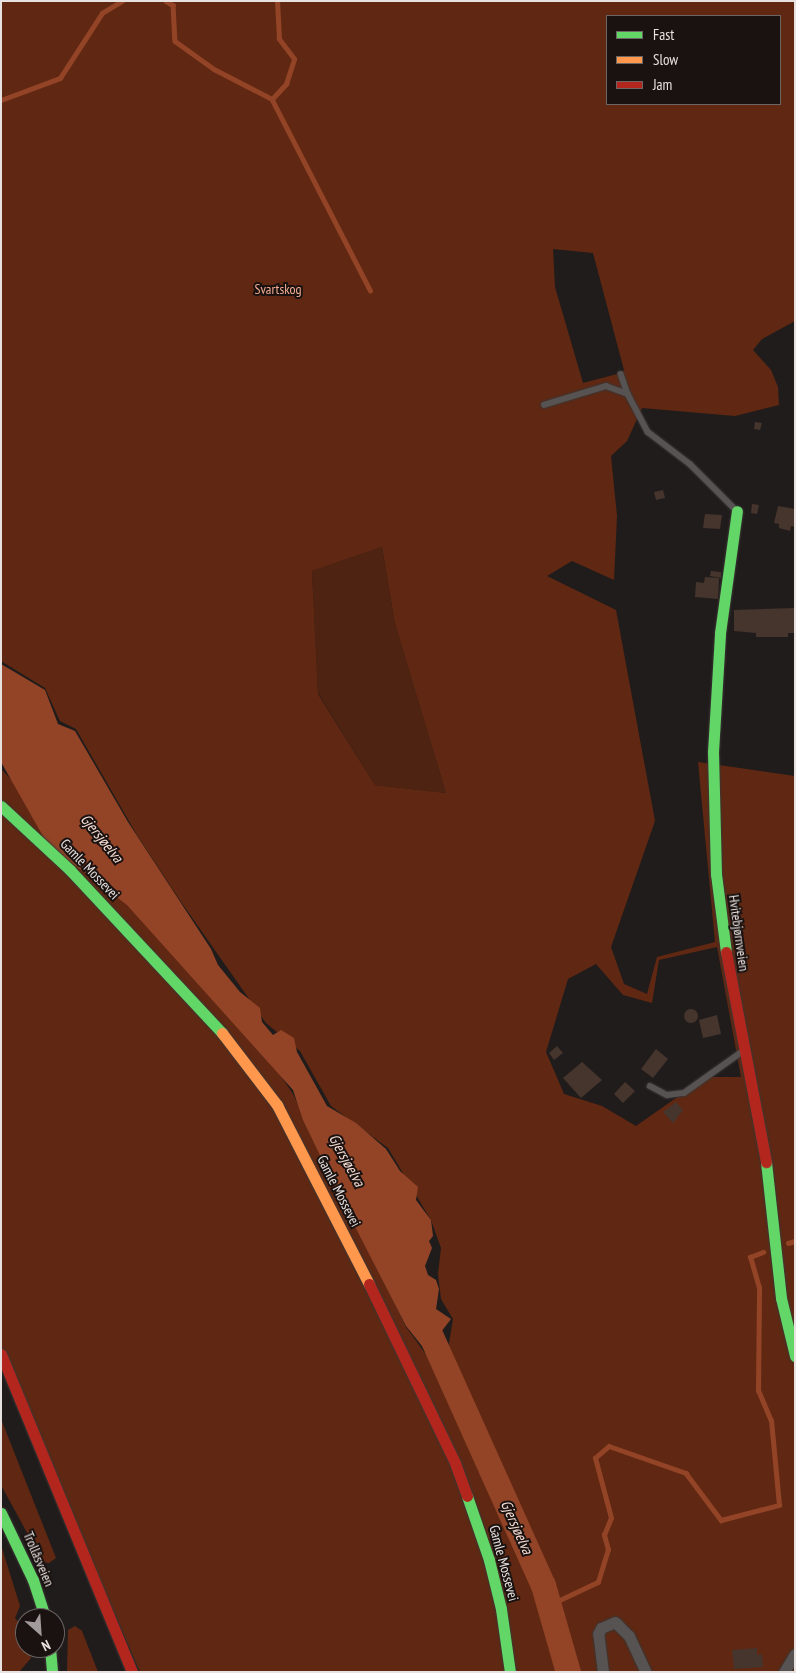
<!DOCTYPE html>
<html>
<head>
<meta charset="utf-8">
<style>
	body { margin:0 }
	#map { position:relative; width:796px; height:1673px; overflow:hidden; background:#201c1b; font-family:"PT Sans Narrow",sans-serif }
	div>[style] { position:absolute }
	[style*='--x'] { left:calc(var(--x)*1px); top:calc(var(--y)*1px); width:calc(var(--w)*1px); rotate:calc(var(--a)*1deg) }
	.green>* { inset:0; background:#4f2311 }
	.forest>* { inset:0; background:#602812 }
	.water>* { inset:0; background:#934427 }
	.stream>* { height:4.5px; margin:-2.25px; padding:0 2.25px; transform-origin:2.25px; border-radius:2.25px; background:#934427 }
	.river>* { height:25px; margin:-12.5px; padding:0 12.5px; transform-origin:12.5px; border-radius:12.5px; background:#934427 }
	.building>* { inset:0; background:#46352d }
	.round { border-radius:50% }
	.roads { filter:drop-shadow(0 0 1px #3a3635) drop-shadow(0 0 1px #3a3635) }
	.lane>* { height:5.5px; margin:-2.75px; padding:0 2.75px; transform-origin:2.75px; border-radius:2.75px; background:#575352 }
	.street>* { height:11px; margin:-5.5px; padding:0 5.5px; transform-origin:5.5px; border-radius:5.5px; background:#575352 }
	.fast>* { height:11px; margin:-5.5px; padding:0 5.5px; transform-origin:5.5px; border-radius:5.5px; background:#63d668 }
	.slow>* { height:11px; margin:-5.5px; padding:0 5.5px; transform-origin:5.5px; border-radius:5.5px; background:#ff974d }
	.jam>* { height:11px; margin:-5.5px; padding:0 5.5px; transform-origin:5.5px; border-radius:5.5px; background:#b3261e }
	span { translate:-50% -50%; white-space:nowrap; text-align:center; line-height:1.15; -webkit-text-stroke:4px #191210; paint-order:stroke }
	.park-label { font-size:14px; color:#f3ac92 }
	.street-label { font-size:14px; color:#e7e1e0 }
	.water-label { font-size:15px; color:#f6ddd4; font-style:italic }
	.frame { position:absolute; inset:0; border:2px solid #e7e1e0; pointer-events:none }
	.legend { position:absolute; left:606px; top:15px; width:175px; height:90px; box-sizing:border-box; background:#191210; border:1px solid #6b6563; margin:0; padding:6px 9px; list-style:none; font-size:15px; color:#e7e1e0 }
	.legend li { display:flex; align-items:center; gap:10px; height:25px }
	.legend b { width:25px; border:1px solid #6b6563 }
	.north { position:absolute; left:15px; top:1608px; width:50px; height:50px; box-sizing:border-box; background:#191210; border:1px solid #6b6563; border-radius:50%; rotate:154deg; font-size:14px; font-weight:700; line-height:20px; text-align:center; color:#e7e1e0 }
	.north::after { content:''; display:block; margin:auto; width:18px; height:22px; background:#a19c9b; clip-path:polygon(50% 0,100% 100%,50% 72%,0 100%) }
</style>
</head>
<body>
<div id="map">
	<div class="green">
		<div style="clip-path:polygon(382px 547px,395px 624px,446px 793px,375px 785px,318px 693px,312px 571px)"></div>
	</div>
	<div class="forest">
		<div style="clip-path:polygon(evenodd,1px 1px,795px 1px,795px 321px,762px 339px,753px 350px,771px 370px,778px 387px,779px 405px,735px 416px,642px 408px,627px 441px,611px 456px,617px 516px,614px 580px,572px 561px,547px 576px,616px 610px,655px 821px,611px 947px,624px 984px,647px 994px,657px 957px,715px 942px,698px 762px,795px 776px,795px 1672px,140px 1672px,1px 1352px,1px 769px,171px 942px,266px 1054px,293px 1094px,406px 1327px,430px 1360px,448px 1349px,453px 1319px,441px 1299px,438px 1274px,441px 1248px,431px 1220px,388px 1148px,331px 1106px,300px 1051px,266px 1023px,179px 899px,137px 835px,76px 729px,60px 721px,45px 688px,1px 661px,1px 1px,607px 16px,780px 16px,780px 104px,607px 104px,607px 16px,1px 1px,553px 249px,593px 253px,624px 370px,621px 373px,583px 383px,555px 287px,553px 249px,1px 1px,382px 547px,395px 624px,446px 793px,375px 785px,318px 694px,312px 571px,382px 547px,1px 1px,717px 947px,741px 1077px,706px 1077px,636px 1126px,602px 1106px,564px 1094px,546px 1052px,568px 979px,596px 964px,623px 995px,652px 1003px,659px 960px,717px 947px)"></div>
		<div style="clip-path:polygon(1px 1419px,56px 1558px,49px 1563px,43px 1562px,1px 1485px)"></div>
		<div style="clip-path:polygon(1px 1545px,20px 1606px,15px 1618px,22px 1626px,25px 1648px,28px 1648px,31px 1658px,19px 1672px,1px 1672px)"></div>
		<div style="clip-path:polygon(75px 1626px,82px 1631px,98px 1672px,67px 1672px,68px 1630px)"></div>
	</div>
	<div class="water">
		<div style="clip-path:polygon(1px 664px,45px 690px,58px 724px,75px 731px,128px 822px,211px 949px,218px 965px,240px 992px,260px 1008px,262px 1022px,273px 1035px,281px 1030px,294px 1038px,297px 1052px,327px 1106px,356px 1123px,386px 1149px,400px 1171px,418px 1187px,416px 1200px,431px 1220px,433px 1236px,429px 1241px,432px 1248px,425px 1266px,428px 1275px,436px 1280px,439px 1289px,436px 1309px,451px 1319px,441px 1332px,440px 1354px,430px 1356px,406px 1326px,344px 1205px,303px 1120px,293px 1090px,127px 905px,48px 845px,1px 762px)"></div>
	</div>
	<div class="stream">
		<div style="--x:166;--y:1;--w:8;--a:30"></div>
		<div style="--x:173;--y:5;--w:36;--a:87"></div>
		<div style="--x:175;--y:41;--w:48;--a:35.7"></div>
		<div style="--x:214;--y:69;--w:65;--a:27.3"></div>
		<div style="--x:272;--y:99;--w:215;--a:62.8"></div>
		<div style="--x:272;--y:99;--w:21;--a:-47"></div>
		<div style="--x:286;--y:84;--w:26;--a:-72"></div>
		<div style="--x:294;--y:59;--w:25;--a:-127"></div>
		<div style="--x:279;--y:39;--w:38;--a:-93"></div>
		<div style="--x:1;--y:100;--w:63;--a:-20.4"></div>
		<div style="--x:60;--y:78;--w:77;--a:-57.1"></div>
		<div style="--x:102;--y:13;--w:23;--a:-31"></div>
		<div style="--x:788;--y:1243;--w:7;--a:-16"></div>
		<div style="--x:549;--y:1605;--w:54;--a:-25.1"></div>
		<div style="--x:598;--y:1582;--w:34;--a:-73"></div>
		<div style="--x:608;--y:1550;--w:16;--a:-105"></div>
		<div style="--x:604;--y:1535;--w:18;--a:-68"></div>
		<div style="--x:611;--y:1518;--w:62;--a:-104.9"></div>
		<div style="--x:595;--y:1458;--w:18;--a:-41"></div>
		<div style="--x:609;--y:1446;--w:82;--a:19.3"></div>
		<div style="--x:686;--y:1473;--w:59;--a:53.3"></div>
		<div style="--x:721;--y:1520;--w:60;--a:-14.5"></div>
		<div style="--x:779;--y:1505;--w:84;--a:-95.4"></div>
		<div style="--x:771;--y:1421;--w:33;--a:-113"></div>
		<div style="--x:758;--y:1391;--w:103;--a:-89.4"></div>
		<div style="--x:759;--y:1288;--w:32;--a:-106"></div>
		<div style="--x:750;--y:1257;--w:14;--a:-21"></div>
	</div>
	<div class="river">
		<div style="--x:426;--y:1325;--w:285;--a:65.8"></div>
		<div style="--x:543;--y:1585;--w:91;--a:74"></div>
	</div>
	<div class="building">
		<div style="clip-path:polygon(755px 422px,762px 423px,760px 430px,754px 429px)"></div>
		<div style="clip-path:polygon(663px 490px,665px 498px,656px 500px,654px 492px)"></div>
		<div style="clip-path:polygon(752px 504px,759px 505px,757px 514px,751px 513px)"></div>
		<div style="clip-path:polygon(778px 506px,795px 509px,795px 527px,791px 526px,790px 531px,779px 528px,779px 524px,774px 523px)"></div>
		<div style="clip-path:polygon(705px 514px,722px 515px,720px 529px,703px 528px)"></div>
		<div style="clip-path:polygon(711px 571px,721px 572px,721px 578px,710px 576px)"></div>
		<div style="clip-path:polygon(705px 577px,719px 578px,718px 599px,695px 597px,696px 582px,704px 583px)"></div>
		<div style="clip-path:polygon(795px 608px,795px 633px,788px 633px,788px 637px,756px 637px,756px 633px,734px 631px,734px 610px)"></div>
		<div class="round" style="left:684px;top:1009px;width:14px;height:14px"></div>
		<div style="clip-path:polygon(717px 1015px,721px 1034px,703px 1038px,699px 1020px)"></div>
		<div style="clip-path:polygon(557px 1046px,563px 1053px,554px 1060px,549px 1053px)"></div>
		<div style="clip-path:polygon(656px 1049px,668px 1059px,653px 1078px,641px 1069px)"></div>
		<div style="clip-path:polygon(582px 1062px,602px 1080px,581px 1098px,563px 1078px)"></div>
		<div style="clip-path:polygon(625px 1082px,635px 1091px,623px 1103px,614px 1094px)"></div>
		<div style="clip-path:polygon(676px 1102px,683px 1110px,673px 1123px,663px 1112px)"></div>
		<div style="clip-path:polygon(757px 1648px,757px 1655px,762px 1654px,763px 1667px,734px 1669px,732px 1650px)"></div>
	</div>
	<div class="roads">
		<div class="lane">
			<div style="--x:621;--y:374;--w:21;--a:71"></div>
			<div style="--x:544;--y:405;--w:65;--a:-17"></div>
			<div style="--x:606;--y:386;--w:23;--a:20"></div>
			<div style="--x:628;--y:394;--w:43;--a:62.2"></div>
			<div style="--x:648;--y:432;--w:53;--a:37.3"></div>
			<div style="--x:690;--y:464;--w:65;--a:45"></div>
			<div style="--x:650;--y:1086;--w:19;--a:28"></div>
			<div style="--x:667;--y:1095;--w:17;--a:-7"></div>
			<div style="--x:684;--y:1093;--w:72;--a:-35.4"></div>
		</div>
		<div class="street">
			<div style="--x:603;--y:1672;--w:38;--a:-97"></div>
			<div style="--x:598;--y:1634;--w:7;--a:-63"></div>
			<div style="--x:601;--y:1628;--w:15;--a:-23"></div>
			<div style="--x:615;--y:1622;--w:20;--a:45"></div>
			<div style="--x:629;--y:1636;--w:40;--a:65"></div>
			<div style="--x:784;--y:1672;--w:21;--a:-59"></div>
		</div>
		<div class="fast">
			<div style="--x:1;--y:806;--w:94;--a:42.8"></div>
			<div style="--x:70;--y:870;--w:223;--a:47"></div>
			<div style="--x:726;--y:952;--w:79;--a:-97.3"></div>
			<div style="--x:716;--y:874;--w:122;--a:-91.4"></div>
			<div style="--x:713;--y:752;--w:119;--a:-86.6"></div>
			<div style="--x:720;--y:633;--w:123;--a:-82.1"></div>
			<div style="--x:766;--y:1162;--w:137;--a:83.7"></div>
			<div style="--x:781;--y:1298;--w:60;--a:76.4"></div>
			<div style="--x:467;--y:1496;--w:68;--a:71"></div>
			<div style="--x:489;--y:1560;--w:50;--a:76.2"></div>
			<div style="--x:501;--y:1609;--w:64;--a:81.9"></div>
			<div style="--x:1;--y:1513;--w:74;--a:64.5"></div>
			<div style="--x:33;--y:1580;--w:40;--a:72"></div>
			<div style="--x:50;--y:1648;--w:24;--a:85"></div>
		</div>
		<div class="slow">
			<div style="--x:222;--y:1033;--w:91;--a:52.6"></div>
			<div style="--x:277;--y:1105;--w:201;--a:62.8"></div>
		</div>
		<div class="jam">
			<div style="--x:726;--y:952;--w:214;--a:79.2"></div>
			<div style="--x:369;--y:1284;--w:199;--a:64.3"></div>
			<div style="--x:455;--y:1463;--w:35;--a:70"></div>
			<div style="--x:1;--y:1354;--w:344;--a:67.6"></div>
		</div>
	</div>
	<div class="park-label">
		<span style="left:278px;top:289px">Svartskog</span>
	</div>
	<div class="street-label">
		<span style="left:90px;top:869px;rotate:46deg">Gamle Mossevei</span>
		<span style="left:739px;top:933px;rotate:82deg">Hvitebjørnveien</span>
		<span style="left:339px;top:1191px;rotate:63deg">Gamle Mossevei</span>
		<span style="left:39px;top:1559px;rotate:67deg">Trollåsveien</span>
		<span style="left:504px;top:1563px;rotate:75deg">Gamle Mossevei</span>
	</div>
	<div class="water-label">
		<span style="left:102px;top:838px;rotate:51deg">Gjersjøelva</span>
		<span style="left:347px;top:1160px;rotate:61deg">Gjersjøelva</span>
		<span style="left:517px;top:1527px;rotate:66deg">Gjersjøelva</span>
	</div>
	<div class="frame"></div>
	<ul class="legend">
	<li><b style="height:6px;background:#63d668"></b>Fast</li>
	<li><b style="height:6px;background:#ff974d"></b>Slow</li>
	<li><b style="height:6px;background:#b3261e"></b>Jam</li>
	</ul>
	<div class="north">N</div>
</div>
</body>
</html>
